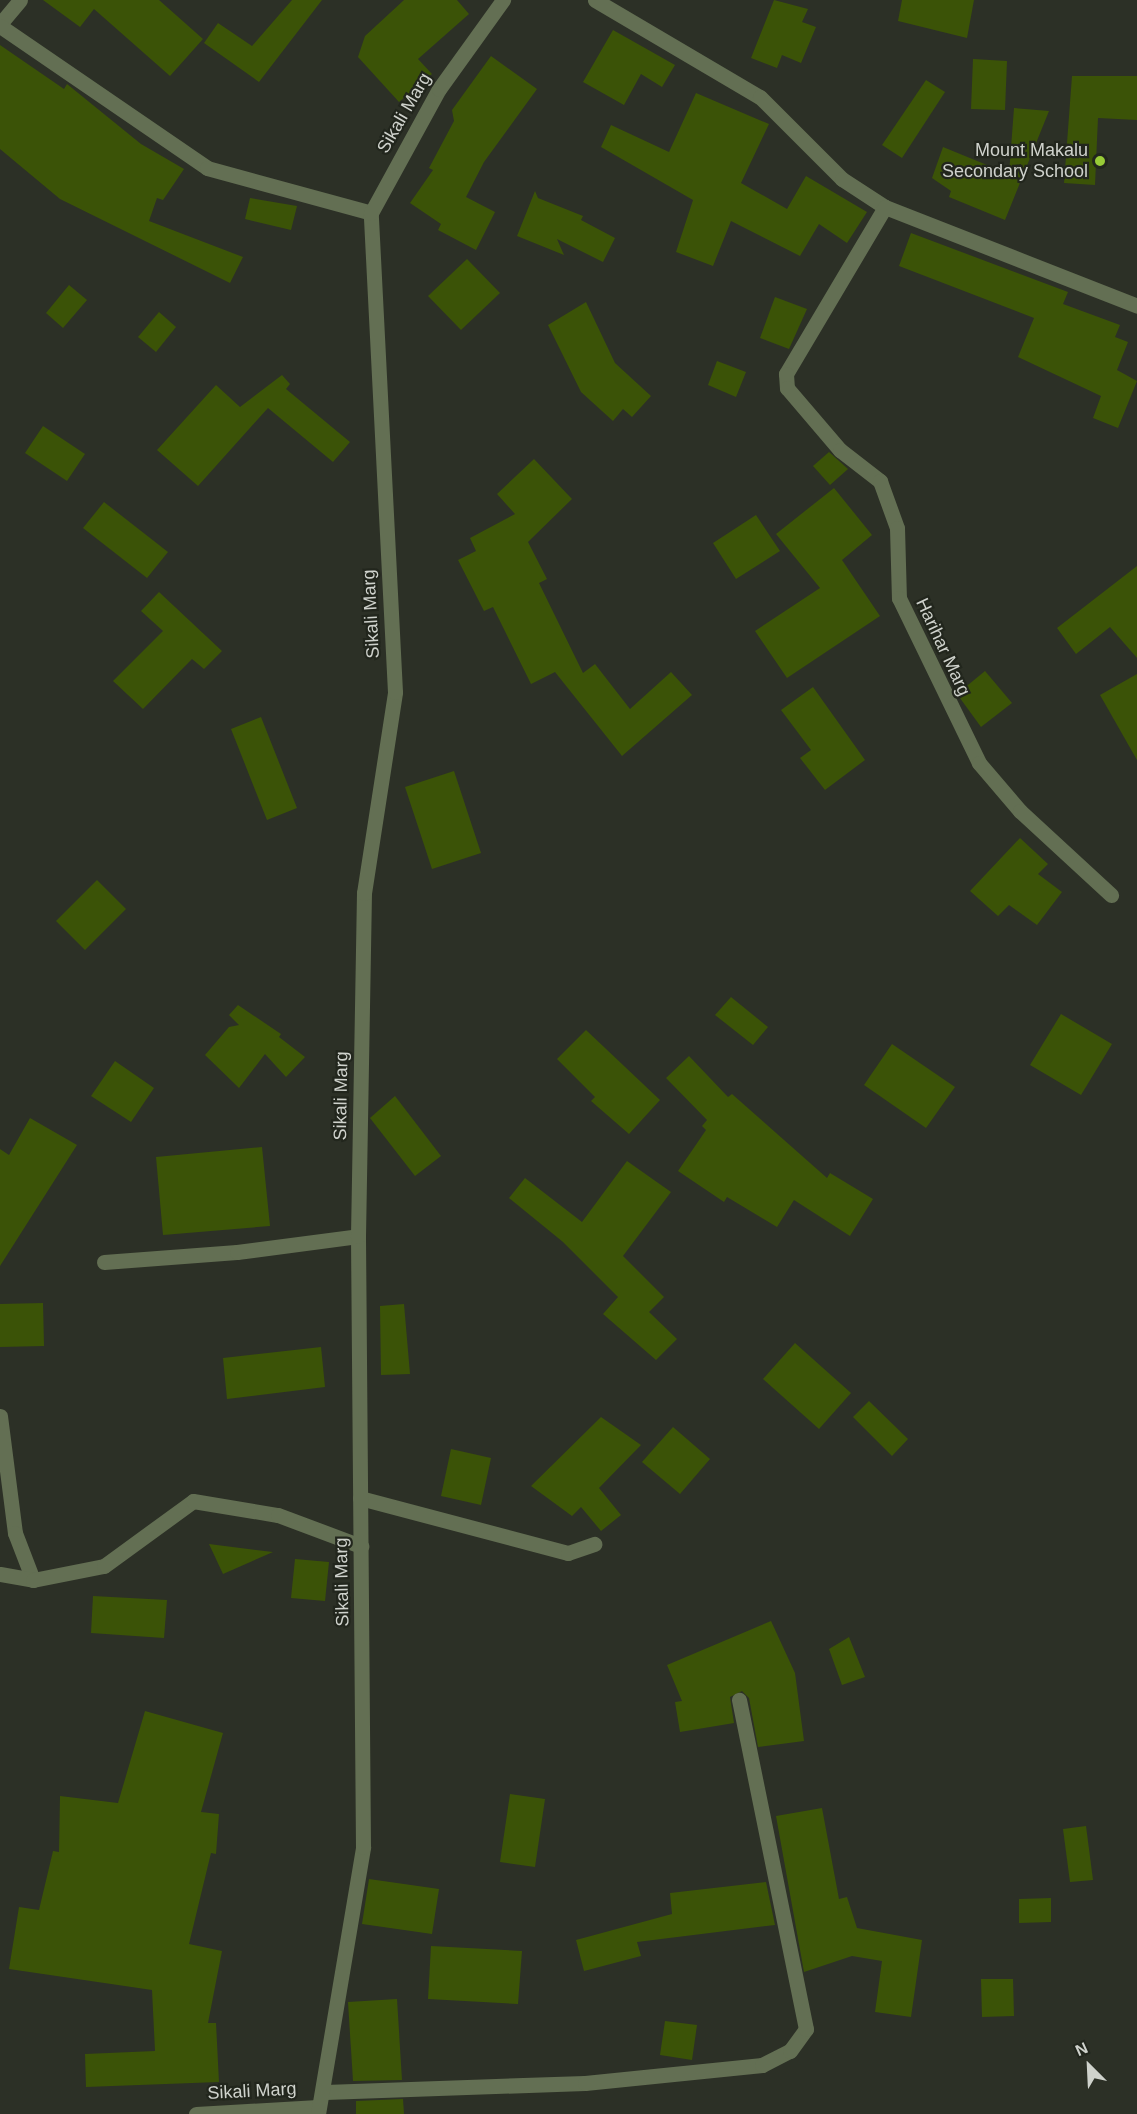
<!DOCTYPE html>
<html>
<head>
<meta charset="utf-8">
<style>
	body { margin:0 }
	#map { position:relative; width:1137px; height:2114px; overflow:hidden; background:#2c3026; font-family:Helvetica,sans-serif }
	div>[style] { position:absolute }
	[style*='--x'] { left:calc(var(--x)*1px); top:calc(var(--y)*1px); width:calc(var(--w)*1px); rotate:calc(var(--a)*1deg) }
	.building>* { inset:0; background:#3b5307 }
	.minor>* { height:15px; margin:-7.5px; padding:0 7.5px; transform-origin:7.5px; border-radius:7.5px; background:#636f53 }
	.dots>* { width:16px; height:16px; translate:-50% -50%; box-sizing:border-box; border:3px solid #22261d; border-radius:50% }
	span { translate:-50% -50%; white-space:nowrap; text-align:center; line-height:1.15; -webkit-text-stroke:4.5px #22261d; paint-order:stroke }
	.street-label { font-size:18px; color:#cfd2cc }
	.poi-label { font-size:18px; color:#cfd2cc }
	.right { translate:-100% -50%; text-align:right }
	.north { position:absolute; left:1059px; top:2036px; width:60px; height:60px; -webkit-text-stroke:4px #22261d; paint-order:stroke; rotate:336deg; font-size:16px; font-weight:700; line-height:24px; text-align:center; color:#cfd2cc }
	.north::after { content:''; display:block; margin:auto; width:21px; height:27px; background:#cfd2cc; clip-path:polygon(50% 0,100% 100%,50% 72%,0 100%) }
</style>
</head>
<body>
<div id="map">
	<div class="building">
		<div style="clip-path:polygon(43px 0,159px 0,203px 39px,170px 76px,94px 9px,80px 27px)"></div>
		<div style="clip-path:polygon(292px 0,322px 0,259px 82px,204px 43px,218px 23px,252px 46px)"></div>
		<div style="clip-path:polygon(404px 0,457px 0,469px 14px,418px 59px,432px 74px,399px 102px,358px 57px,365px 36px)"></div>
		<div style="clip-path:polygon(774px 0,808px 9px,802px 22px,816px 27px,801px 63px,782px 55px,777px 68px,751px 58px)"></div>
		<div style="clip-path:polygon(902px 0,974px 0,967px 38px,898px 21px)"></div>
		<div style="clip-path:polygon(613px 30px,675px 65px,662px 87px,641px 74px,624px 105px,583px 82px)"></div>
		<div style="clip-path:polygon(0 45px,64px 89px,67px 84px,141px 144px,184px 169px,163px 200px,157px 198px,149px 221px,243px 257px,230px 283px,60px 199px,0 149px)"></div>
		<div style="clip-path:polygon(491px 56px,537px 89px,484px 162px,466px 197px,495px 212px,476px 250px,438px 230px,441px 224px,410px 203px,433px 170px,429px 168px,454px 121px,452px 110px)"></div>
		<div style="clip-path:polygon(973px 59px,1007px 61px,1005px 110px,971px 109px)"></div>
		<div style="clip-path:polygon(1072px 76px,1137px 76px,1137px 120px,1098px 118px,1095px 185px,1064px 183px)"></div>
		<div style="clip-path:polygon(926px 80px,945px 92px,902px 158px,882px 145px)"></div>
		<div style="clip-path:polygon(696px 93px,769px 124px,741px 183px,787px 209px,806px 176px,867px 212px,847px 243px,819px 224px,800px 256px,731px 221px,713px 266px,676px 252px,693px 200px,601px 147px,611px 125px,669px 152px)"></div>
		<div style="clip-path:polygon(1014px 108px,1049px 111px,1005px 220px,949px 197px,951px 191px,932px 178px,943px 147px,1009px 174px)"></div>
		<div style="clip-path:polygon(535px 191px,538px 198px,583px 216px,581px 220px,615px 238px,603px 262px,557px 239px,564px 255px,517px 236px)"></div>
		<div style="clip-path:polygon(250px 198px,297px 206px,291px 230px,245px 219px)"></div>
		<div style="clip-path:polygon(911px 233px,1068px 292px,1063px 304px,1120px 325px,1115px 337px,1128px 342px,1117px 370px,1137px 381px,1118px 428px,1093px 418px,1101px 396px,1018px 357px,1034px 318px,899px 266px)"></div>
		<div style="clip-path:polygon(467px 259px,500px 293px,461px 330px,428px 296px)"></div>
		<div style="clip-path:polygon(69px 285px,87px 300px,63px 328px,46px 313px)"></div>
		<div style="clip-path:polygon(775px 297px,807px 309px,789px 349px,760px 338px)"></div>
		<div style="clip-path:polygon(586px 302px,615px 363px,651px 396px,632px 417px,623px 409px,613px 421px,581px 392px,548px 325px)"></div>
		<div style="clip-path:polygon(159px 312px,176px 327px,156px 352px,138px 337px)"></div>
		<div style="clip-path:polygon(717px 361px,746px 372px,736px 397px,708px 385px)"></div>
		<div style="clip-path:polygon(282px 375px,290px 384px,286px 389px,350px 442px,333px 462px,268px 408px,198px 486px,157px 450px,216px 385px,240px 407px)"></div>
		<div style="clip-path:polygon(43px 426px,85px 454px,67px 481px,25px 453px)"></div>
		<div style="clip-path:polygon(829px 452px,848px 469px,830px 485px,813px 466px)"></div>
		<div style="clip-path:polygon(534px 459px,572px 499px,528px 542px,547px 579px,539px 583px,583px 673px,595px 664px,630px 709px,671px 672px,692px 695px,622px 756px,555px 672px,531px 684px,493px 607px,484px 611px,458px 560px,476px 551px,470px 538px,515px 514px,497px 494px)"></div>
		<div style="clip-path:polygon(834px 488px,872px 535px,842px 560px,880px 616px,787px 678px,755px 631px,820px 588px,776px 534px)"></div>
		<div style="clip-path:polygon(104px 502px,168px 552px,147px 578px,83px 528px)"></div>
		<div style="clip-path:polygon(756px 515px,780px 551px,736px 579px,713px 543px)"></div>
		<div style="clip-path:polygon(1137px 566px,1137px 658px,1110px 627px,1076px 654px,1057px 628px)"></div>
		<div style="clip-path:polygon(159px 592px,222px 651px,204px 669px,192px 659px,143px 709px,113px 681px,163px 631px,141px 611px)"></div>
		<div style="clip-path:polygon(985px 671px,1012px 703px,981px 727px,957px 694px)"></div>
		<div style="clip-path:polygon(1137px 674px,1137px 760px,1100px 695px)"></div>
		<div style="clip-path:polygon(813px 687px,865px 760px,825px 790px,800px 758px,811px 750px,781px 710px)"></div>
		<div style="clip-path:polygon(261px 717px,297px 808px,267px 820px,231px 729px)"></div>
		<div style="clip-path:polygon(454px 771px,481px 853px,432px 869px,405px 787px)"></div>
		<div style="clip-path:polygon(1020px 838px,1048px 864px,1038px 874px,1062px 892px,1037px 925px,1009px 905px,998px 916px,970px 891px)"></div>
		<div style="clip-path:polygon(97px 880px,126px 909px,85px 950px,56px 921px)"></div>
		<div style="clip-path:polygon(731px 997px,768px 1027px,753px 1045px,715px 1015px)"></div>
		<div style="clip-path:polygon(238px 1005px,281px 1034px,279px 1037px,305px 1057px,286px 1077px,265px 1054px,239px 1088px,205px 1055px,229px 1027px,239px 1025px,229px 1015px)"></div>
		<div style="clip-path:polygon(1061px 1014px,1112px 1044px,1081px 1095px,1030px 1065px)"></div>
		<div style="clip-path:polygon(586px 1030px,660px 1100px,629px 1134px,591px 1101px,595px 1097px,557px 1059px)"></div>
		<div style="clip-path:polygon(892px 1044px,955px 1087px,926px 1128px,864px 1085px)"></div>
		<div style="clip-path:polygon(689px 1056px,728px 1097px,732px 1094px,827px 1178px,830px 1173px,873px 1199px,850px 1236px,794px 1200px,777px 1227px,727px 1197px,724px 1202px,678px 1171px,706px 1130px,702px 1126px,707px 1120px,666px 1078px)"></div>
		<div style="clip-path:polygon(115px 1061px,154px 1088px,131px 1122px,91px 1096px)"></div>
		<div style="clip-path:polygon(395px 1096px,441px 1156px,415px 1176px,370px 1118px)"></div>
		<div style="clip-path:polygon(30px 1118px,77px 1145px,0 1266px,0 1149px,9px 1155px)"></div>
		<div style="clip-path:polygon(262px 1147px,270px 1226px,163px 1235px,156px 1157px)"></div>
		<div style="clip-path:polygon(627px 1161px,671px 1192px,623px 1256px,664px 1297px,649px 1312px,677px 1339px,656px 1360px,603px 1314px,618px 1297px,563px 1242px,509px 1198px,525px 1178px,582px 1222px)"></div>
		<div style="clip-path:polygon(43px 1303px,44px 1346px,0 1347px,0 1304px)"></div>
		<div style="clip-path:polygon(404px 1304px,410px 1374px,381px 1375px,380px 1306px)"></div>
		<div style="clip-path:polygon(795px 1343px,851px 1393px,819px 1429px,763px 1379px)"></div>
		<div style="clip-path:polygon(321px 1347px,325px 1387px,227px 1399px,223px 1358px)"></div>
		<div style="clip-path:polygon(869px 1401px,908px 1439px,892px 1456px,853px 1417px)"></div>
		<div style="clip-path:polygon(601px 1417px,641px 1445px,599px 1488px,621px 1515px,601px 1531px,581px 1507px,572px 1516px,531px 1486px)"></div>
		<div style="clip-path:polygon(673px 1427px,710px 1459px,680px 1494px,642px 1462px)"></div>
		<div style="clip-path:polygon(451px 1449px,491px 1458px,481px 1505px,441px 1496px)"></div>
		<div style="clip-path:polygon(209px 1544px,273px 1552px,223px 1574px)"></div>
		<div style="clip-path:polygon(295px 1559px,329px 1562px,325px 1601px,291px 1598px)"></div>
		<div style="clip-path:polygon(93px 1596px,167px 1600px,164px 1638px,91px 1633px)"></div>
		<div style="clip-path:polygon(771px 1621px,795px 1673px,804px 1741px,758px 1747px,749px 1698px,742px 1691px,730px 1697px,734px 1723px,680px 1732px,675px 1702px,682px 1701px,667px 1665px)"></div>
		<div style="clip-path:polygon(849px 1637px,865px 1677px,842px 1685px,829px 1649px)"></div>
		<div style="clip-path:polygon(145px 1711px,223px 1733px,201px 1812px,219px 1814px,216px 1854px,211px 1853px,189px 1944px,222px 1951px,208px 2023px,216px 2023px,219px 2082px,86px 2087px,85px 2054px,155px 2051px,152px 1990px,9px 1969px,19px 1907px,39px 1910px,53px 1851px,59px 1852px,60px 1796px,118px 1803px)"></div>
		<div style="clip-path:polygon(510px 1794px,545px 1799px,535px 1867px,500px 1862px)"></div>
		<div style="clip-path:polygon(822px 1808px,839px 1899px,847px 1897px,857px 1928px,922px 1940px,911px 2017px,875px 2012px,882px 1961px,852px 1956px,804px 1972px,776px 1816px)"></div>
		<div style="clip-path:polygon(1086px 1826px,1093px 1880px,1070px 1882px,1063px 1829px)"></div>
		<div style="clip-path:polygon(369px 1879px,439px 1889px,432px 1934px,362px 1924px)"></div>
		<div style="clip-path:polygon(766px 1882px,775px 1925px,637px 1942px,641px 1956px,584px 1971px,576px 1940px,672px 1914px,670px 1893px)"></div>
		<div style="clip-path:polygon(1051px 1898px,1051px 1922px,1019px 1923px,1019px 1899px)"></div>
		<div style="clip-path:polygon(431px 1946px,522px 1951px,518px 2004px,428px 1999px)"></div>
		<div style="clip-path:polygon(981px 1979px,1013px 1979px,1014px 2016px,982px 2017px)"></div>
		<div style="clip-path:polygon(397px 1999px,402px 2080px,353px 2081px,348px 2002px)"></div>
		<div style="clip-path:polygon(665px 2021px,697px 2025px,692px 2060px,660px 2055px)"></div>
		<div style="clip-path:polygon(403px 2099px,404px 2114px,356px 2114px,356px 2101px)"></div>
	</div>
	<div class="minor">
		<div style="--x:595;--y:0;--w:191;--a:30.5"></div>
		<div style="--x:760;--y:97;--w:116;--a:45"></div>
		<div style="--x:842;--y:179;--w:51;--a:33.1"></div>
		<div style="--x:885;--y:207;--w:271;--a:21.4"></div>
		<div style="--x:0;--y:24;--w:31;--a:-50"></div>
		<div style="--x:0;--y:26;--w:251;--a:34.4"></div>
		<div style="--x:207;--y:168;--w:170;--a:15.3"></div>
		<div style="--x:885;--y:207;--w:194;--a:120.7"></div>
		<div style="--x:786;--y:374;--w:14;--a:86"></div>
		<div style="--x:787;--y:388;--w:82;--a:49.5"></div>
		<div style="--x:840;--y:450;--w:51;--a:37.8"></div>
		<div style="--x:880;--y:481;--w:50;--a:70.1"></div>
		<div style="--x:897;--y:528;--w:70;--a:88.4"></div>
		<div style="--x:899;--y:598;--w:183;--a:64.1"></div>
		<div style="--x:979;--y:763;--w:63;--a:49.5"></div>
		<div style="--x:1020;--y:811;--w:124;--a:42.7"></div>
		<div style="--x:104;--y:1262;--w:133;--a:-4.3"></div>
		<div style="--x:237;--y:1252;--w:122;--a:-7.5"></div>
		<div style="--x:0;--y:1416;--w:118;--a:82.7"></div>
		<div style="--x:15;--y:1533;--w:50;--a:69"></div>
		<div style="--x:360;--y:1498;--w:215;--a:14.8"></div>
		<div style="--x:568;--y:1553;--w:28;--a:-19"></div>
		<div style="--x:0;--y:1574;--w:34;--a:10"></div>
		<div style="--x:33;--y:1580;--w:72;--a:-11.2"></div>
		<div style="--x:104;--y:1566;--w:110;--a:-36.1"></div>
		<div style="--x:193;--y:1501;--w:86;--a:9.4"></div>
		<div style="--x:278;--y:1515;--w:89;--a:20.5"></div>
		<div style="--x:325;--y:2092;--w:260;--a:-2"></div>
		<div style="--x:585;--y:2083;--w:178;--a:-5.8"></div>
		<div style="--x:762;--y:2065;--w:31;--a:-27"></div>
		<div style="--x:790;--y:2051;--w:27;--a:-54"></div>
		<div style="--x:806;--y:2029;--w:336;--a:-101.5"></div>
		<div style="--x:196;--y:2114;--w:122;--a:-3.3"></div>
		<div style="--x:318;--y:2114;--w:271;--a:-80.4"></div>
		<div style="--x:363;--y:1847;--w:611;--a:-90.47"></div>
		<div style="--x:358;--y:1236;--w:343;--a:-89"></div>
		<div style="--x:364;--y:893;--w:203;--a:-81.2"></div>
		<div style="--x:395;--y:692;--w:480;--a:-92.9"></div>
		<div style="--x:371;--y:213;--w:141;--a:-61.3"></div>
		<div style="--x:439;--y:89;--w:110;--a:-54.3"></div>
	</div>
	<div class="dots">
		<div style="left:1100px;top:161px;background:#98cb37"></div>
	</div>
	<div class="street-label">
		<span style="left:404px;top:113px;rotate:-60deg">Sikali Marg</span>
		<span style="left:371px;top:614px;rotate:-93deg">Sikali Marg</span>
		<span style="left:943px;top:647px;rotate:65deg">Harihar Marg</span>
		<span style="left:341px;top:1096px;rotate:-89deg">Sikali Marg</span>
		<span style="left:342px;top:1582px;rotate:-91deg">Sikali Marg</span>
		<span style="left:252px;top:2091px;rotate:-3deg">Sikali Marg</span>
	</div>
	<div class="poi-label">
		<span class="right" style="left:1088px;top:161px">Mount Makalu<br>Secondary School</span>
	</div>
	<div class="north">N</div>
</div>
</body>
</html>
